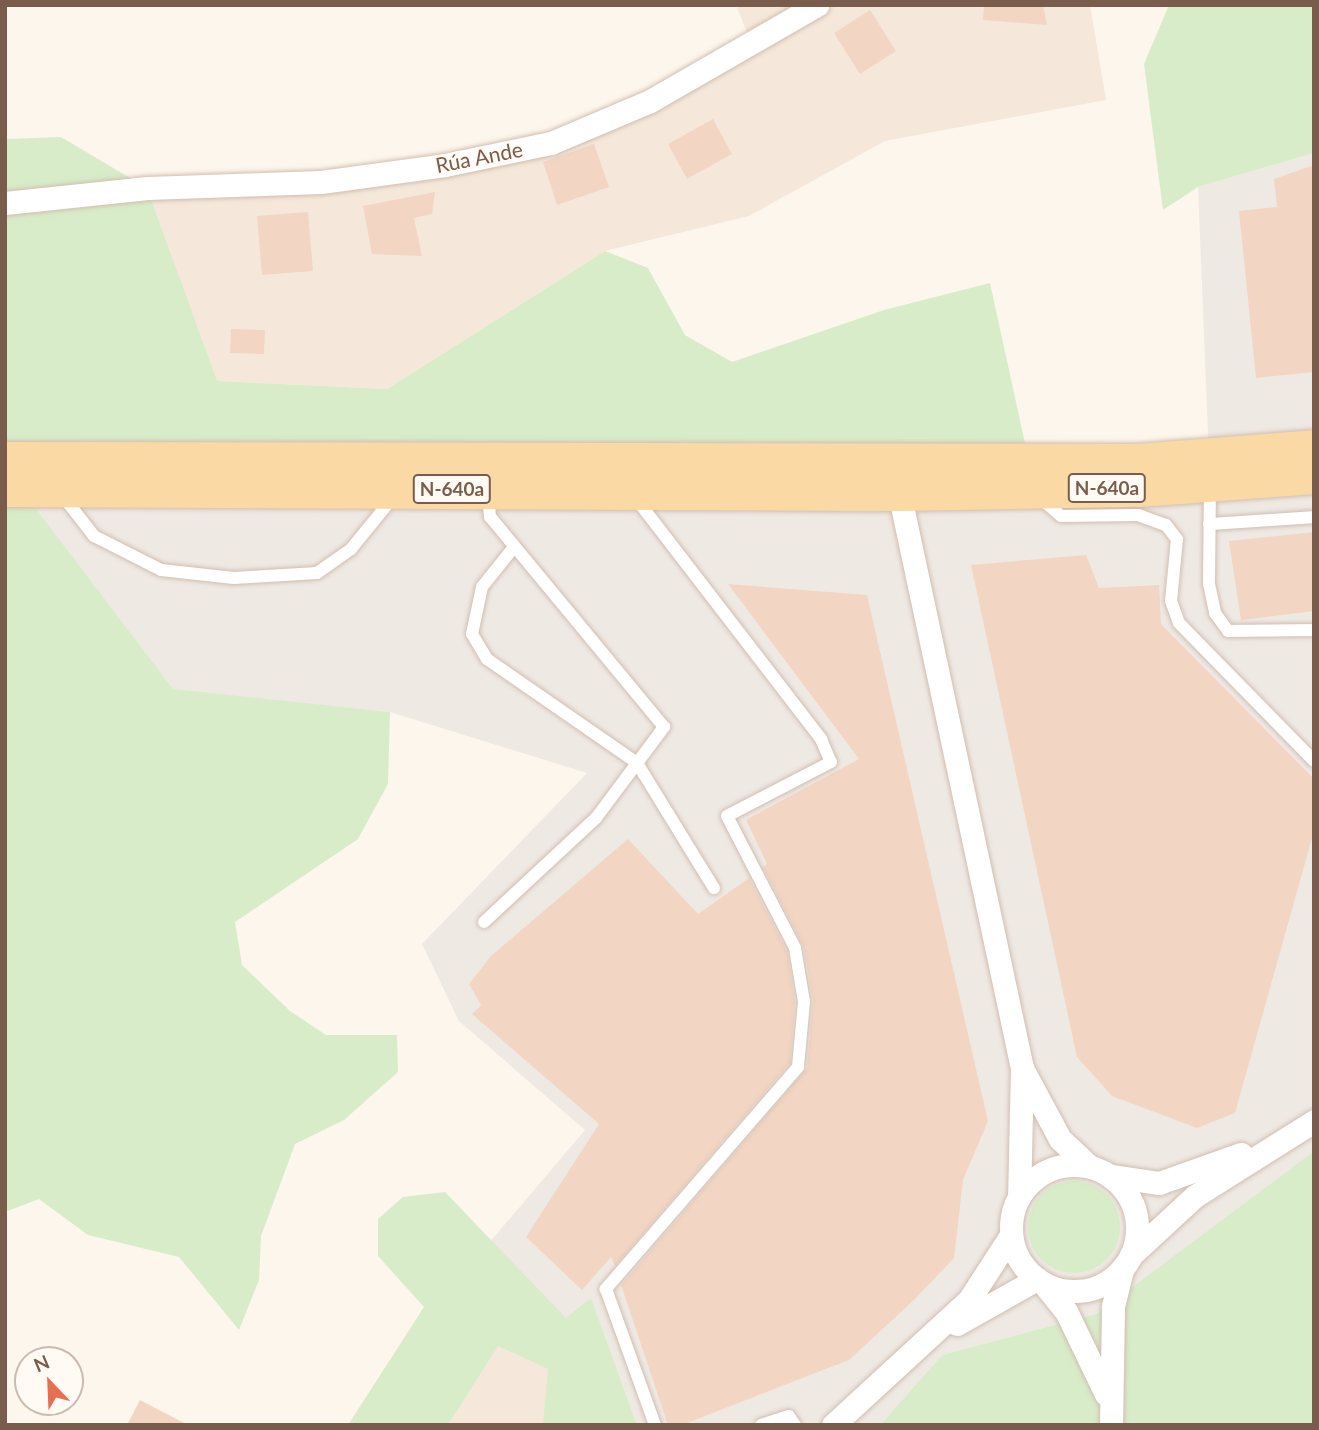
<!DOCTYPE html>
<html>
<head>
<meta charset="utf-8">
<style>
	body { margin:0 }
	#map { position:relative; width:1319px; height:1430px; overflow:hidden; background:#fdf6ec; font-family:Lato,sans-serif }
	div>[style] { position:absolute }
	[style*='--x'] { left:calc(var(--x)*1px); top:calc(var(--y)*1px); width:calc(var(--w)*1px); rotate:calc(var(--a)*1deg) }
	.residential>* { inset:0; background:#f5e8da }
	.industrial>* { inset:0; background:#efe9e4 }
	.green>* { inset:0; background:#d8ecc9 }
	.round { border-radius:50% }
	.building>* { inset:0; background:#f3d5c3 }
	.roads { filter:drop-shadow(0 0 2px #d1beb0) drop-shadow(0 0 2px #d1beb0) }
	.service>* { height:12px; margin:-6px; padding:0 6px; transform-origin:6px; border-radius:6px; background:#fff }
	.minor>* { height:23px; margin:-11.5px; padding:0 11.5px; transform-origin:11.5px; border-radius:11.5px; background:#fff }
	.minor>.ring { margin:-11.5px; padding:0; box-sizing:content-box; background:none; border:23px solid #fff; border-radius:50% }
	.primary>* { height:37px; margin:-18.5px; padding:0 18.5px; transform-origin:18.5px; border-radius:18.5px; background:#fbd9a5 }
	span { translate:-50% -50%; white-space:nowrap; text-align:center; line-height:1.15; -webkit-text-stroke:5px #fffaf3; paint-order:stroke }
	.shield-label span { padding:2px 5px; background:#fffaf3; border:2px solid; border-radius:5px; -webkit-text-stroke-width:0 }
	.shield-label { font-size:19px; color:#7a5c4d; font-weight:700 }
	.street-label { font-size:21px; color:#7a5c4d }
	.frame { position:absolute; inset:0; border:7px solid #7a5c4d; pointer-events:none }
	.north { position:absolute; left:14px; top:1346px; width:70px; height:70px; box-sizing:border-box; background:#fffaf3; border:2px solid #cabbb1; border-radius:50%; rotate:337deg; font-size:19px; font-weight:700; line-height:28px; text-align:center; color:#7a5c4d }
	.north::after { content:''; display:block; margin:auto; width:24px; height:32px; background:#e76f51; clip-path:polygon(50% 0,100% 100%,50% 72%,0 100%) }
</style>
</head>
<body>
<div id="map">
	<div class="residential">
		<div style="clip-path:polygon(736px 5px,1090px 5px,1106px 100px,885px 141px,749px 216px,605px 251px,387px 389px,216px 381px,147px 188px,321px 182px,551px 143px,751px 42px)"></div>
		<div style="clip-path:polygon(533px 1289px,637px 1425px,448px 1425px)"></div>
	</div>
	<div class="industrial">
		<div style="clip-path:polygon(1314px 153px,1314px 1151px,1096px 1314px,942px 1355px,880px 1425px,637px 1425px,591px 1299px,566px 1319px,489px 1243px,585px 1130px,459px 1021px,422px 944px,587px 773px,390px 712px,173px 690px,21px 489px,1210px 483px,1198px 187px)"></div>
	</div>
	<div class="green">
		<div style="clip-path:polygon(1169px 5px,1314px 5px,1314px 153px,1198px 187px,1163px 210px,1144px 64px)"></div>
		<div style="clip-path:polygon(61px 137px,147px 188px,217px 381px,387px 389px,605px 251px,648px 268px,685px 335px,732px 362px,884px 310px,990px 283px,1035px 489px,21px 489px,173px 689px,390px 712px,388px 784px,358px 839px,235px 922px,242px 965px,290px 1011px,326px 1035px,397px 1035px,398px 1072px,344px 1120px,295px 1144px,261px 1236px,259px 1280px,239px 1330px,179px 1257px,88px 1235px,39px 1199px,5px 1212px,5px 139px)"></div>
		<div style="clip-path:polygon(1314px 1151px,1314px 1425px,880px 1425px,942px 1355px,1096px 1314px)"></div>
		<div class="round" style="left:1028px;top:1181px;width:92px;height:92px"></div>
		<div style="clip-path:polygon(445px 1192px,566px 1318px,591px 1298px,637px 1425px,543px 1425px,548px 1369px,498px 1346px,448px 1425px,348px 1425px,424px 1307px,378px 1256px,378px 1219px,403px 1197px)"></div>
	</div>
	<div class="building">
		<div style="clip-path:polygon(984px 5px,1043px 5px,1047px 25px,983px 20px)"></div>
		<div style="clip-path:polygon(870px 10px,896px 51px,860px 74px,834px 33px)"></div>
		<div style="clip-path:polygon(713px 119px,732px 154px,687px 179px,668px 144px)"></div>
		<div style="clip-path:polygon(594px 144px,609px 187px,557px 205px,543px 162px)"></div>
		<div style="clip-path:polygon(1314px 165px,1314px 372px,1256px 378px,1239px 211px,1277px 207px,1274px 179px)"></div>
		<div style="clip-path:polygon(435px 192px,432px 214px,414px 218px,422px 256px,372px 254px,363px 206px)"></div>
		<div style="clip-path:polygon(308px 212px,313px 271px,262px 275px,257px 216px)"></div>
		<div style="clip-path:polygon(231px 329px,265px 330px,264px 354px,230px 353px)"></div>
		<div style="clip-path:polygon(1314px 532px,1314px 611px,1241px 620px,1229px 541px)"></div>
		<div style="clip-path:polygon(1086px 555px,1099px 588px,1159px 585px,1161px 624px,1314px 779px,1314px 831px,1235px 1113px,1197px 1128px,1112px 1096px,1077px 1057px,971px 565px)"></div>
		<div style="clip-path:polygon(728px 584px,867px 595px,988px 1121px,963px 1180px,954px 1258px,914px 1300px,849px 1360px,682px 1425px,668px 1425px,621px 1285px,807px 1068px,813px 1002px,804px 947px,763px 867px,767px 864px,746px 820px,859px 759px)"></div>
		<div style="clip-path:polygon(628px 839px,698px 914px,749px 878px,787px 951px,795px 1002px,790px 1063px,615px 1266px,611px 1257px,582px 1290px,526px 1237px,599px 1124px,472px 1014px,481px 1005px,469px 984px,491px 956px)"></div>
		<div style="clip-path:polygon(140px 1400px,188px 1425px,127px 1425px)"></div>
	</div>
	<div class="roads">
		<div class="service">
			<div style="--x:1210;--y:484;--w:100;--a:90.6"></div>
			<div style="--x:1209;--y:584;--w:30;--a:78"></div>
			<div style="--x:1215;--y:613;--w:22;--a:54"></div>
			<div style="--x:1228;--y:631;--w:86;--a:-0.7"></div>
			<div style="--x:62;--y:495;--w:52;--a:52"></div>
			<div style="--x:94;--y:536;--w:75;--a:26.9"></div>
			<div style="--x:161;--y:570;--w:73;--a:6.3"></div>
			<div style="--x:234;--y:578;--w:83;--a:-3.4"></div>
			<div style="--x:317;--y:573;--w:42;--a:-35.2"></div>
			<div style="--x:351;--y:549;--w:70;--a:-50.8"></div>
			<div style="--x:634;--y:496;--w:307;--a:52.4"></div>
			<div style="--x:821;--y:739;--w:25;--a:67"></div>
			<div style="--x:831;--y:762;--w:117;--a:152.6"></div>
			<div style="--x:727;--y:816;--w:148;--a:62.7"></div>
			<div style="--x:795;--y:948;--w:55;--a:80.5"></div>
			<div style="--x:804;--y:1002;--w:65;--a:95.3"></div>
			<div style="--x:798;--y:1067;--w:294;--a:130.9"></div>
			<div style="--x:606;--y:1289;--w:145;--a:70.2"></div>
			<div style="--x:1038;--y:496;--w:30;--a:41"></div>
			<div style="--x:1061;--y:516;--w:77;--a:-0.7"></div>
			<div style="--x:1138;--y:515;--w:30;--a:20"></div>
			<div style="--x:1166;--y:525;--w:18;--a:52"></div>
			<div style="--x:1177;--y:539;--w:62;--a:95.5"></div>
			<div style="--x:1171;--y:601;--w:23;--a:70"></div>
			<div style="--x:1179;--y:623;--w:193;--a:45.6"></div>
			<div style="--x:1209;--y:524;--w:105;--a:-3.8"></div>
			<div style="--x:514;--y:547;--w:51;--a:128.7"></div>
			<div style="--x:482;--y:587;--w:48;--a:102"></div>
			<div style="--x:472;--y:634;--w:29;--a:59"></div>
			<div style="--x:487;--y:659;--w:183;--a:34.7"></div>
			<div style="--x:637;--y:763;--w:147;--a:58.4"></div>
			<div style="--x:484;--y:922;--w:153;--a:-42.9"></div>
			<div style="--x:596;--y:818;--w:114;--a:-53.2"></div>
			<div style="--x:664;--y:727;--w:273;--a:-129.6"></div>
			<div style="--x:490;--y:517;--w:24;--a:-95"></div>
			<div style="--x:761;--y:1425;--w:29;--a:-18"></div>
			<div style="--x:789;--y:1416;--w:11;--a:56"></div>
		</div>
		<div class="minor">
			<div style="--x:5;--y:203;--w:143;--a:-6"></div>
			<div style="--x:147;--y:188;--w:174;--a:-2"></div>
			<div style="--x:321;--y:182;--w:125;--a:-7.8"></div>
			<div style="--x:445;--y:165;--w:108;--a:-11.7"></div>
			<div style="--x:551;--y:143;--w:108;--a:-23"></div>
			<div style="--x:650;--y:101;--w:193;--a:-29.9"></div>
			<div style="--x:890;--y:486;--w:11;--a:34"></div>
			<div style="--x:899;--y:492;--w:589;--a:77.95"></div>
			<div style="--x:1022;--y:1068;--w:128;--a:91.3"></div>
			<div style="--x:1023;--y:1070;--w:78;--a:61.8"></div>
			<div style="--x:1060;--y:1139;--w:38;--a:43"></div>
			<div class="ring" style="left:1011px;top:1165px;width:103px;height:103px"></div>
			<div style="--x:1111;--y:1176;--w:49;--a:8.3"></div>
			<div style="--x:1159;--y:1183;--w:87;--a:-19.5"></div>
			<div style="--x:1131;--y:1255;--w:87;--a:-42.7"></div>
			<div style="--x:1195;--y:1196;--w:141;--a:-32.2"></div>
			<div style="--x:1043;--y:1283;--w:36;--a:51"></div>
			<div style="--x:1066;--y:1311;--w:92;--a:64.3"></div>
			<div style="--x:957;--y:1324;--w:92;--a:-29.4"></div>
			<div style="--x:833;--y:1425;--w:185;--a:-42.6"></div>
			<div style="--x:969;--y:1300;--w:77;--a:-57.1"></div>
			<div style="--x:1111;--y:1425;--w:119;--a:-89"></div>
			<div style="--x:1113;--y:1306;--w:38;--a:-76"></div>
		</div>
		<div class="primary">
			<div style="--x:5;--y:460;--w:1132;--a:0.1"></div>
			<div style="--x:1137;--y:462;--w:178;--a:-4.5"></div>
			<div style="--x:5;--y:488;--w:894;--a:0.26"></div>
			<div style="--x:899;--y:492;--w:239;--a:-1"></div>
			<div style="--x:1138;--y:488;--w:176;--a:-4.2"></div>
		</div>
	</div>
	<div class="shield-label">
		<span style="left:1107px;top:488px">N-640a</span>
		<span style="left:452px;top:489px">N-640a</span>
	</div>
	<div class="street-label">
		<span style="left:479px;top:157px;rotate:-11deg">Rúa Ande</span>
	</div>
	<div class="frame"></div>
	<div class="north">N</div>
</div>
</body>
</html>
